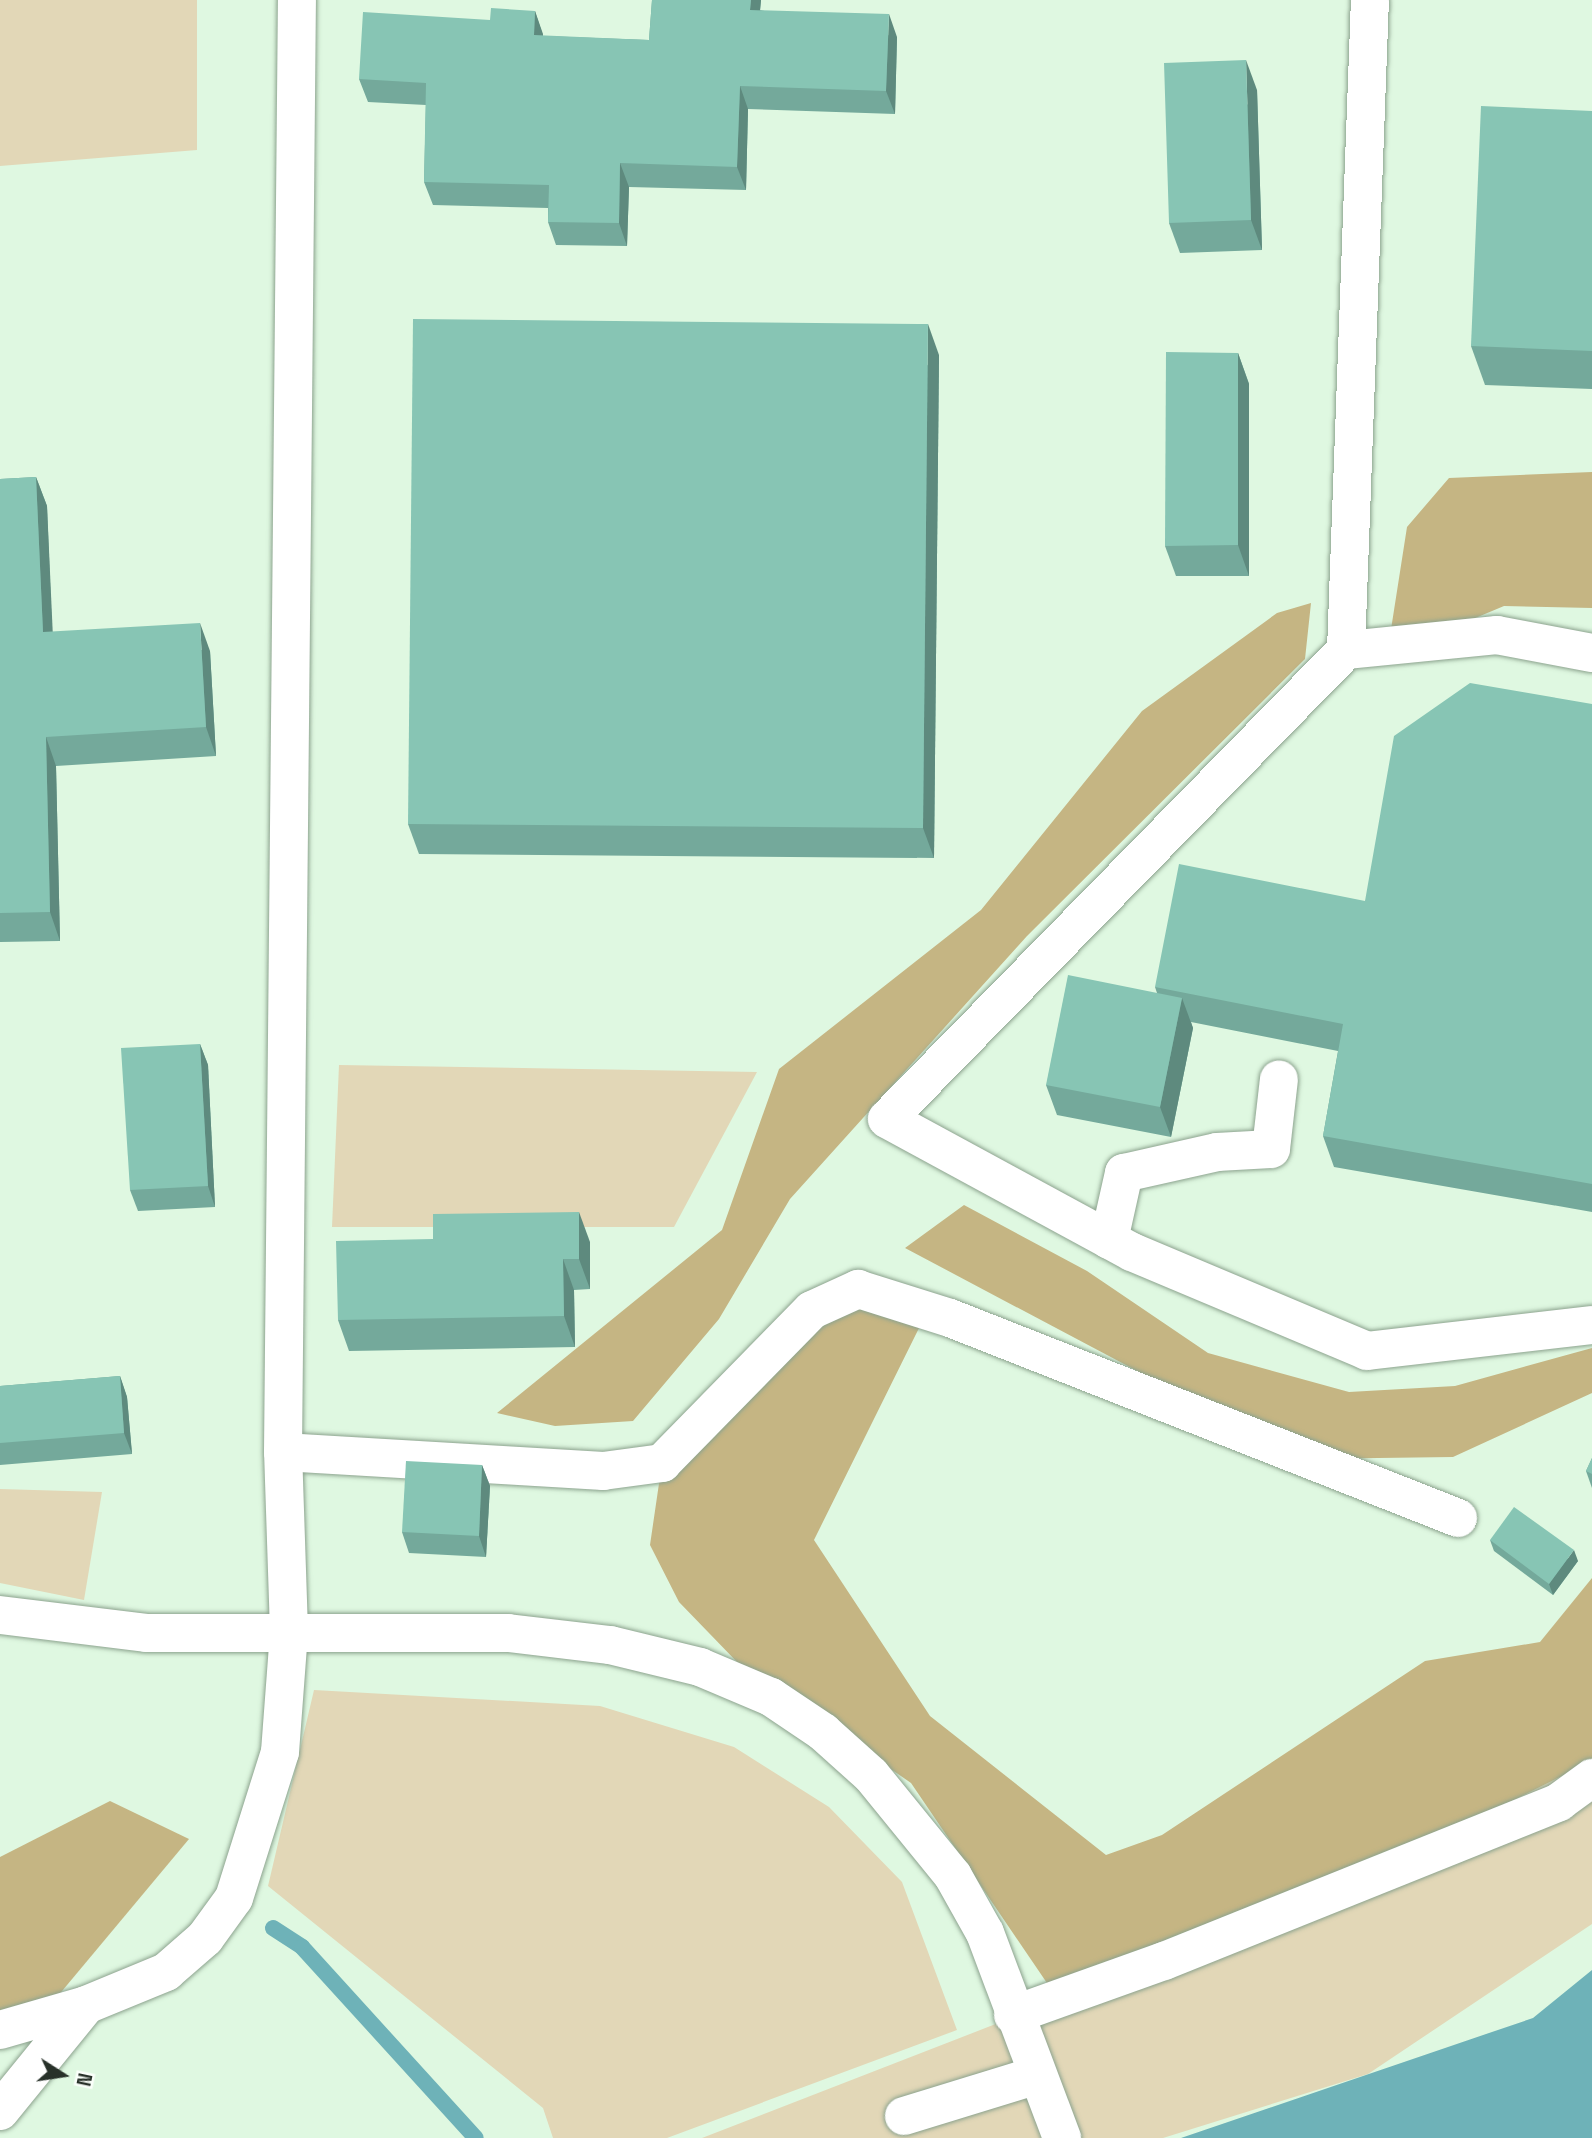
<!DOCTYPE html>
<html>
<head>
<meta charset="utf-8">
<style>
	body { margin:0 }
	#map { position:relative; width:1592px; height:2138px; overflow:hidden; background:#dff8e1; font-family:"Space Grotesk",sans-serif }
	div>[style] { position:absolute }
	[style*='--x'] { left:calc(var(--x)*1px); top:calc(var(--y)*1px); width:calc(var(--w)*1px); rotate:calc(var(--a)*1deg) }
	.green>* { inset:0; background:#e2d7b7 }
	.forest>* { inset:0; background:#c5b583 }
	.water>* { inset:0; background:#6eb2b8 }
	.stream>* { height:16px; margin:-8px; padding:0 8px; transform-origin:8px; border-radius:8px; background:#6eb2b8 }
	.roads { filter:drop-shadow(0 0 2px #8ca38e) drop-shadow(0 0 2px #8ca38e) }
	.minor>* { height:38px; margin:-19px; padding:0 19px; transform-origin:19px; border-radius:19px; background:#fff }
	.tertiary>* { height:38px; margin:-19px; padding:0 19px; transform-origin:19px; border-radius:19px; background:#fff }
	.wall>* { inset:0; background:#74a99b }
	.shaded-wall>* { inset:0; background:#5e8a7e }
	.building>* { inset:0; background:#87c5b4 }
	span { translate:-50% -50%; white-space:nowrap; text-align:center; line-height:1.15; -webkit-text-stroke:6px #fafffa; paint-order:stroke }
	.north { position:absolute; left:28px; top:2040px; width:70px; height:70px; -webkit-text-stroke:5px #fafffa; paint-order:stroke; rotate:102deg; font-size:19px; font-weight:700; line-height:28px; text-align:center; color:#283129 }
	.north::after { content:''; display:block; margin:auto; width:24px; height:32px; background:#283129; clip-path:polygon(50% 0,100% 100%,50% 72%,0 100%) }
</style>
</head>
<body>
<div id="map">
	<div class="green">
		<div style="clip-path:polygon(0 0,197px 0,197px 150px,0 166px)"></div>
		<div style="clip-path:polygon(339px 1065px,757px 1072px,674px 1227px,332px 1227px)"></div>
		<div style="clip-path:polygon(0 1489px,102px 1492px,84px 1600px,0 1583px)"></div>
		<div style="clip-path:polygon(314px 1690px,600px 1706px,734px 1747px,829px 1807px,902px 1882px,957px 2030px,667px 2138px,553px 2138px,543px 2108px,268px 1886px)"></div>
		<div style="clip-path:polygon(1592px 1761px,1592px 1924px,1368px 2074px,1163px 2138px,702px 2138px,1305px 1904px)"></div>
	</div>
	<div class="forest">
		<div style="clip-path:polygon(1592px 472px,1592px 608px,1504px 606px,1387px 655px,1407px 527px,1449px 478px)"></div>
		<div style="clip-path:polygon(1311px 603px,1305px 659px,1027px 936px,790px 1199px,719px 1319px,633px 1421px,555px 1426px,497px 1413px,722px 1230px,779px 1069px,981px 910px,1142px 711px,1277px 613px)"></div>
		<div style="clip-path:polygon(964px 1205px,1087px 1271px,1208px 1353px,1349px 1392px,1455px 1386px,1592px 1348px,1592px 1393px,1453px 1457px,1303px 1459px,905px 1248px)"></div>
		<div style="clip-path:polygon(871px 1293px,922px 1322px,814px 1540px,930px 1716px,1106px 1855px,1162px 1835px,1425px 1661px,1540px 1642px,1592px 1578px,1592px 1761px,1305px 1904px,1049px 1986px,911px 1783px,738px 1663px,679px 1602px,650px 1545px,662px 1463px,812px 1310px)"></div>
		<div style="clip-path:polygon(110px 1801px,189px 1839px,27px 2033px,0 2037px,0 1857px)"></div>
	</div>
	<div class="water">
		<div style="clip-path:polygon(1592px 1970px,1592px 2138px,1181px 2138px,1533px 2018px)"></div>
	</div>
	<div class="stream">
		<div style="--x:273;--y:1928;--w:35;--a:33"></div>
		<div style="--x:302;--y:1947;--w:258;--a:47.7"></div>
	</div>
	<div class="roads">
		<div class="minor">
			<div style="--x:1346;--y:650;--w:650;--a:-87.89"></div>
			<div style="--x:1592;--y:653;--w:97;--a:-169.3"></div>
			<div style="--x:1497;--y:635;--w:152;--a:174.3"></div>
			<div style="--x:1346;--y:650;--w:656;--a:134.38"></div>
			<div style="--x:887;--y:1119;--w:279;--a:28.5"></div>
			<div style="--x:1132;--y:1252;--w:255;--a:22.8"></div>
			<div style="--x:1367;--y:1351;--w:226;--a:-6.6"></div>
			<div style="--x:1109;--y:1240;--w:69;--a:-77.4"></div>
			<div style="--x:1124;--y:1173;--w:95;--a:-12.7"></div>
			<div style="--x:1217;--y:1152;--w:54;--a:-3.2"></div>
			<div style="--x:1271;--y:1149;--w:70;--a:-83.5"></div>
			<div style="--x:283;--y:1452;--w:321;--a:3.4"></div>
			<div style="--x:603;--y:1471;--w:60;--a:-7.7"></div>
			<div style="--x:662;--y:1463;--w:214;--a:-45.6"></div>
			<div style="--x:812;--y:1310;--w:51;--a:-24.5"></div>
			<div style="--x:858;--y:1289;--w:96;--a:17.5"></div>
			<div style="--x:950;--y:1318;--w:546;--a:21.49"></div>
			<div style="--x:1013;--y:2015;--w:160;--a:-19.7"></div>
			<div style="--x:1164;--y:1961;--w:426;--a:-21.9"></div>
			<div style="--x:1559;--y:1802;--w:41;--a:-36"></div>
			<div style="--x:0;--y:2030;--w:90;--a:-16.2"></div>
			<div style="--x:86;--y:2005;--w:87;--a:-22.4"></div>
			<div style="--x:166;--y:1972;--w:52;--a:-41.1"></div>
			<div style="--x:205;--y:1938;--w:49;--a:-54.1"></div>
			<div style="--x:234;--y:1898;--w:153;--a:-72.5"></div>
			<div style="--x:280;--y:1752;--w:121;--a:-85.7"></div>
			<div style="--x:0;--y:2111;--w:136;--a:-50.9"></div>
			<div style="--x:904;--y:2116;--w:139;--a:-17.1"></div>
		</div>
		<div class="tertiary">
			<div style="--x:0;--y:1615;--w:147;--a:7"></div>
			<div style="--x:146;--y:1633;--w:362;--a:0"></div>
			<div style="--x:508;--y:1633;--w:103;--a:6.7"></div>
			<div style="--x:610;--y:1645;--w:93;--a:13.7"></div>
			<div style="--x:700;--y:1667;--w:77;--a:22.9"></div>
			<div style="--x:771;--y:1697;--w:63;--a:33.9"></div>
			<div style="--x:823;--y:1732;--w:64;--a:41.9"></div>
			<div style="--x:871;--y:1775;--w:130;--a:50.9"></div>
			<div style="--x:953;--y:1876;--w:65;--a:60.7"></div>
			<div style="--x:985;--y:1933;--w:219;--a:69.4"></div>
			<div style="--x:289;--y:1631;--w:179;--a:-91.9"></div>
			<div style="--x:283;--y:1452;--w:1452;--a:-89.45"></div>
		</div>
	</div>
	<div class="wall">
		<div style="clip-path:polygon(652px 0,761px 0,760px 10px,897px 37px,895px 114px,748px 109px,746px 190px,629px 187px,627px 246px,556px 245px,548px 222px,548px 208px,433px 205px,424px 182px,426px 105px,368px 102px,359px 79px,490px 20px,535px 11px,543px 36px,649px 40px)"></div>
		<div style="clip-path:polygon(1257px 90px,1262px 250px,1180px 253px,1169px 223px)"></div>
		<div style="clip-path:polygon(1592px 111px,1592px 389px,1485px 385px,1471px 346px)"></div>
		<div style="clip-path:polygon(1238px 353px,1249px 384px,1249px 576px,1176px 576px,1165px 546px)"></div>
		<div style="clip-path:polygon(939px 355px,934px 858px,419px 854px,408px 824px)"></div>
		<div style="clip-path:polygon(36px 477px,47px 506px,52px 632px,210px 651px,216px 756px,56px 766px,60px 941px,0 942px,0 479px)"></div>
		<div style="clip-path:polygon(1592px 704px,1592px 1212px,1334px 1167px,1323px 1136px,1338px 1051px,1191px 1022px,1193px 1028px,1171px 1137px,1057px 1115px,1046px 1085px,1157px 993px,1155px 987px,1365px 901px)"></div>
		<div style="clip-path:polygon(200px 1044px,208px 1065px,215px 1207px,138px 1211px,130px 1190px)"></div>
		<div style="clip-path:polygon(590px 1242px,590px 1289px,574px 1290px,575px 1347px,349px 1351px,338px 1320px)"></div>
		<div style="clip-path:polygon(120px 1376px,127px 1397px,132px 1454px,0 1465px,0 1386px)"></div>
		<div style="clip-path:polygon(1592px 1458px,1592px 1488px,1586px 1471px)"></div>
		<div style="clip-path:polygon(482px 1465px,490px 1486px,486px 1557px,409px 1553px,402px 1532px)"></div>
		<div style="clip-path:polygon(1490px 1540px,1578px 1561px,1553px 1595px,1494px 1551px)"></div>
	</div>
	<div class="shaded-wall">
		<div style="clip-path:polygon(751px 0,761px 0,758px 33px,750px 10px)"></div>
		<div style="clip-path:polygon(535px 11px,543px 34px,542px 59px,534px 35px)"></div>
		<div style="clip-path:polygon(889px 14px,897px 37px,895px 114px,886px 91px)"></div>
		<div style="clip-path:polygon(1246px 60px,1257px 90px,1262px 250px,1251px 220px)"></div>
		<div style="clip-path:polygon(740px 86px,748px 109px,746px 190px,737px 167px)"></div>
		<div style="clip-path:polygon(620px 163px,629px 187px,627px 246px,619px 223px)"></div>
		<div style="clip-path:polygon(928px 324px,939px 355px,934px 858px,923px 828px)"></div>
		<div style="clip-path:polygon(1238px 353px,1249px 384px,1249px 576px,1238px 545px)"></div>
		<div style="clip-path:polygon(36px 477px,47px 506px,54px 660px,43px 632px)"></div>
		<div style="clip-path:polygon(200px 623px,210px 651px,216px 756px,206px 727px)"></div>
		<div style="clip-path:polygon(46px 737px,56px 766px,60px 941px,50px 912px)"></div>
		<div style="clip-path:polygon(1182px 998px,1193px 1028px,1171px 1137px,1160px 1107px)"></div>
		<div style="clip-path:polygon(200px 1044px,208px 1065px,215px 1207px,208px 1186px)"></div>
		<div style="clip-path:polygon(579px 1212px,590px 1242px,590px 1289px,579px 1259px)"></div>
		<div style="clip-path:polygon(563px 1259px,574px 1290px,575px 1347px,564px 1316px)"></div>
		<div style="clip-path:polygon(120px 1376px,127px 1397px,132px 1454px,124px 1433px)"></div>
		<div style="clip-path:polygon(482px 1465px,490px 1486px,486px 1557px,479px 1536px)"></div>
		<div style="clip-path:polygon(1574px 1550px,1578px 1561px,1553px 1595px,1549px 1584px)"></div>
	</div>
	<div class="building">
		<div style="clip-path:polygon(652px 0,751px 0,750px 10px,889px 14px,886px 91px,740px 86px,737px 167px,620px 163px,619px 223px,548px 222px,549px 185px,424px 182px,426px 83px,359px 79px,363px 12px,490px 20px,491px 8px,535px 11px,534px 35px,649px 40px)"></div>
		<div style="clip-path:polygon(1246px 60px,1251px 220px,1169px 223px,1164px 63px)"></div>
		<div style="clip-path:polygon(1481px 106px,1592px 111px,1592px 351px,1471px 346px)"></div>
		<div style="clip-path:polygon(413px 319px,928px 324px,923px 828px,408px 824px)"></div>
		<div style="clip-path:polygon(1166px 352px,1238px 353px,1238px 545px,1165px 546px)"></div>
		<div style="clip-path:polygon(36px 477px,43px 632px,200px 623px,206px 727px,46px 737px,50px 912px,0 913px,0 479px)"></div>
		<div style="clip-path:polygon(1470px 683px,1592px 704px,1592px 1184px,1323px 1136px,1343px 1024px,1155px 987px,1179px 864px,1365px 901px,1394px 736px)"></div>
		<div style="clip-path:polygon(1068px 975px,1182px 998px,1160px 1107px,1046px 1085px)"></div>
		<div style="clip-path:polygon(200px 1044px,208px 1186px,130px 1190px,121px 1048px)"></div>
		<div style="clip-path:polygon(579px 1212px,579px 1259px,563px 1259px,564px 1316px,338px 1320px,336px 1241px,433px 1239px,433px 1214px)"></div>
		<div style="clip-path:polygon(120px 1376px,124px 1433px,0 1443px,0 1386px)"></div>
		<div style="clip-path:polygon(1592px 1458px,1592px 1474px,1586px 1471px)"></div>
		<div style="clip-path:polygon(406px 1461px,482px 1465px,479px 1536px,402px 1532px)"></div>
		<div style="clip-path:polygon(1514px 1507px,1574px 1550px,1549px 1584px,1490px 1540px)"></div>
	</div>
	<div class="north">N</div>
</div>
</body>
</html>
